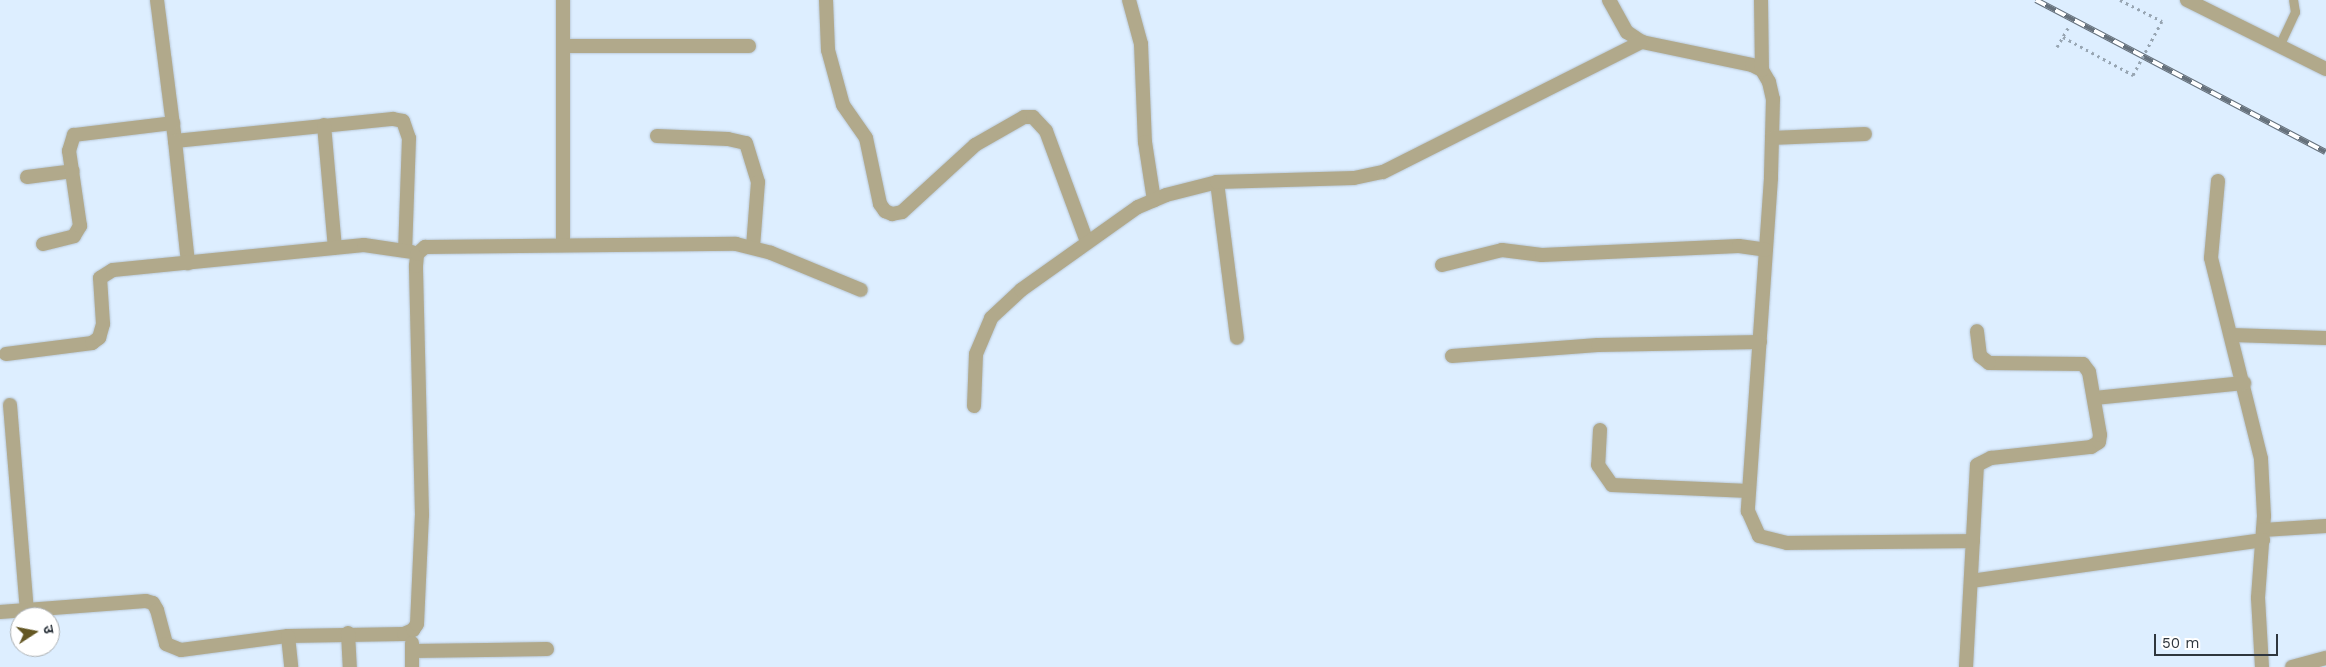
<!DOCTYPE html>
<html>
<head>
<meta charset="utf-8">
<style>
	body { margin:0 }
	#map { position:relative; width:2326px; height:667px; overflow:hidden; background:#def; font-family:"Work Sans","Noto Sans Devanagari",sans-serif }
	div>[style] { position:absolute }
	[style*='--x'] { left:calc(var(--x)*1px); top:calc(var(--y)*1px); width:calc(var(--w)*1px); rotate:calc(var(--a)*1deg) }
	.path>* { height:3px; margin-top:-1.5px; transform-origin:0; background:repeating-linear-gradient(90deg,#97a5b2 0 2.5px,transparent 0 6.5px) }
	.roads { filter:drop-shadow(0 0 1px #bac9d8) drop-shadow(0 0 1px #bac9d8) }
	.service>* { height:9px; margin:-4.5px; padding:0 4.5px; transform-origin:4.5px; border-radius:4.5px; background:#b1a98b }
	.minor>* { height:14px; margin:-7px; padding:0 7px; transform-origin:7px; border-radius:7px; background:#b1a98b }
	.rail>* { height:5.5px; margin-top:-2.75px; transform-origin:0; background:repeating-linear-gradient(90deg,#fff 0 11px,#66717c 0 22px); box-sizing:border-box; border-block:1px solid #66717c }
	.path-bridge>* { height:3px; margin-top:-1.5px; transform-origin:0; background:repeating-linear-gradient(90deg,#97a5b2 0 2.5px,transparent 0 6.5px) }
	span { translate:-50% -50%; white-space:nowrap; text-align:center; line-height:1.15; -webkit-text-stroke:4px #fff; paint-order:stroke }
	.north { position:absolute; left:10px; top:607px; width:50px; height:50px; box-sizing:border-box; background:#fff; border:1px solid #abafb2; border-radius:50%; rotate:79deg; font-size:14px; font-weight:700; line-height:20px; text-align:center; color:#2e363e }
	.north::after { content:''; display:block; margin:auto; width:18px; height:22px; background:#645723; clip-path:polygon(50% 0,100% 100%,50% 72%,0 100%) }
	.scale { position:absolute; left:2154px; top:634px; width:124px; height:22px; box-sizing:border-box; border:2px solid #2e363e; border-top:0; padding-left:6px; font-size:15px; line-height:18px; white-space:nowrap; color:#2e363e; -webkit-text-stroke:4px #fff; paint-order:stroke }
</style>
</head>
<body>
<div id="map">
	<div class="path">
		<div style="--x:2120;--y:0;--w:47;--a:26.6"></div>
		<div style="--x:2063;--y:37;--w:80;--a:28.5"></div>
		<div style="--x:2057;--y:47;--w:24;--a:-60"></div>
	</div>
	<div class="roads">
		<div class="service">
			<div style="--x:2279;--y:46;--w:38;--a:-65"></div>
			<div style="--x:2295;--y:12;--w:12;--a:-99"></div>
		</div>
		<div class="minor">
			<div style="--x:157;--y:0;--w:142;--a:82.7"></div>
			<div style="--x:175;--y:141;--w:219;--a:-5.8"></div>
			<div style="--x:393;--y:119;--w:10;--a:11"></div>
			<div style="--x:403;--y:121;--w:18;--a:71"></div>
			<div style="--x:409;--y:138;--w:112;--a:92"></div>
			<div style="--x:826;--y:0;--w:50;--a:87.7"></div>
			<div style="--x:828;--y:50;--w:57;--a:74.7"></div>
			<div style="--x:843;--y:105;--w:40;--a:55.1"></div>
			<div style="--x:866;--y:138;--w:67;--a:78"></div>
			<div style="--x:880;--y:204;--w:9;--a:54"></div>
			<div style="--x:885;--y:211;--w:8;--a:23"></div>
			<div style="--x:892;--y:214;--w:10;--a:-11"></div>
			<div style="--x:902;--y:212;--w:99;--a:-42.5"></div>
			<div style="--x:975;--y:145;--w:56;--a:-29.7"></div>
			<div style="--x:1024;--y:117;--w:9;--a:0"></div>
			<div style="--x:1033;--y:117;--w:19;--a:47"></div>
			<div style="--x:1046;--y:131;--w:118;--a:69.7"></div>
			<div style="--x:1129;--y:0;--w:46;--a:74.7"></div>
			<div style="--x:1141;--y:44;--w:98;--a:87.7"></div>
			<div style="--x:1145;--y:142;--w:59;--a:81.2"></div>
			<div style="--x:1609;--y:0;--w:37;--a:61"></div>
			<div style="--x:1627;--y:32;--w:18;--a:34"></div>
			<div style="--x:1642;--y:42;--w:112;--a:11.8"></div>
			<div style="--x:1752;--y:65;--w:11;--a:27"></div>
			<div style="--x:1762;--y:70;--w:14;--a:60"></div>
			<div style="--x:1769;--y:82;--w:17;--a:77"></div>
			<div style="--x:1773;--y:99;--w:79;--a:91.5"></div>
			<div style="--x:1771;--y:178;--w:334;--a:94"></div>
			<div style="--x:1748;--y:511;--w:27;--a:66"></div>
			<div style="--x:1759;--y:536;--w:29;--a:14"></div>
			<div style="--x:1787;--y:543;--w:186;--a:-0.6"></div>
			<div style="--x:1761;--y:0;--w:70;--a:89.2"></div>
			<div style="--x:2187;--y:0;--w:155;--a:26.4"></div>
			<div style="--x:563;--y:46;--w:186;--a:0"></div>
			<div style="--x:324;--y:125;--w:123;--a:84.9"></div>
			<div style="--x:657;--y:136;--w:71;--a:2.4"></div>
			<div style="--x:728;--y:139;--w:18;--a:13"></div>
			<div style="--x:746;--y:143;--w:41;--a:72.9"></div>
			<div style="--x:758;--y:182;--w:65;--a:94.4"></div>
			<div style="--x:1772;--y:138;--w:93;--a:-2.5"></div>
			<div style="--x:175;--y:141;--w:123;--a:83.9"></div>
			<div style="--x:27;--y:177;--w:46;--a:-7.4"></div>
			<div style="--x:2218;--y:181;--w:77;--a:95.2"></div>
			<div style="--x:2211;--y:258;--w:207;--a:76"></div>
			<div style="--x:2261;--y:459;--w:57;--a:87"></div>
			<div style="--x:2264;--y:516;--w:82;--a:94.2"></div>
			<div style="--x:2258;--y:598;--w:69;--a:86.7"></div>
			<div style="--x:1217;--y:182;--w:157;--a:82.7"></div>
			<div style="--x:43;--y:244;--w:32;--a:-14"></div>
			<div style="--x:74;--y:236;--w:12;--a:-59"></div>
			<div style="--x:80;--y:226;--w:76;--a:-98.3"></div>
			<div style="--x:69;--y:151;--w:17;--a:-73"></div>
			<div style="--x:74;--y:135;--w:100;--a:-6.9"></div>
			<div style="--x:563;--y:244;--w:244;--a:-90"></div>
			<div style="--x:1442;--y:265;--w:62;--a:-14"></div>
			<div style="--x:1502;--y:250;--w:40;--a:7.1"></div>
			<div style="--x:1542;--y:255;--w:197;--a:-2.6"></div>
			<div style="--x:1739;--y:246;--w:27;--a:8"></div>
			<div style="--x:2231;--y:335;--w:95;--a:1.8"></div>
			<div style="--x:6;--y:354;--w:87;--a:-7.3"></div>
			<div style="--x:92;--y:343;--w:9;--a:-36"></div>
			<div style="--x:99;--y:338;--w:15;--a:-74"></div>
			<div style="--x:103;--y:324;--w:46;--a:-93.7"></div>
			<div style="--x:100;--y:278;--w:15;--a:-32"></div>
			<div style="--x:113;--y:270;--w:252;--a:-5.7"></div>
			<div style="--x:364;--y:245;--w:49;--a:8.3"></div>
			<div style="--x:1452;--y:356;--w:146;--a:-4.3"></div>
			<div style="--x:1598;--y:345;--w:162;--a:-1.1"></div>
			<div style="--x:2094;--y:398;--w:151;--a:-5.7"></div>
			<div style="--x:10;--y:405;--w:206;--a:85.3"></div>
			<div style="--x:974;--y:406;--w:52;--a:-87.8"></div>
			<div style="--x:976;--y:354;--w:39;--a:-67"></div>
			<div style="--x:991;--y:318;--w:41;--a:-43"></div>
			<div style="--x:1021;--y:290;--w:143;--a:-35.4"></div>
			<div style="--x:1138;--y:207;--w:30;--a:-23"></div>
			<div style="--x:1166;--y:195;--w:53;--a:-14.3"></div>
			<div style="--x:1217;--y:182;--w:137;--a:-1.7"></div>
			<div style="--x:1354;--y:178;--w:30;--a:-12"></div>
			<div style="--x:1383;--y:172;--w:290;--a:-26.7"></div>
			<div style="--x:1600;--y:430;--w:35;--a:93"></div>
			<div style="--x:1598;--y:465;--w:24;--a:55"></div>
			<div style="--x:1612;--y:485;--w:137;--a:2.5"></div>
			<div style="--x:2263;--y:530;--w:63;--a:-3.6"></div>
			<div style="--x:1971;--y:581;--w:295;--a:-8"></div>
			<div style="--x:0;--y:612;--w:146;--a:-4.3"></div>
			<div style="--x:146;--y:601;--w:7;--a:16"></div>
			<div style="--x:153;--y:603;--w:8;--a:60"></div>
			<div style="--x:157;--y:610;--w:35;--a:75"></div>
			<div style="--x:166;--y:644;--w:16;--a:22"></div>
			<div style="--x:181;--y:650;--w:108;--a:-7.5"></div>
			<div style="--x:288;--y:636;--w:116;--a:-1"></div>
			<div style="--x:404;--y:634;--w:10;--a:-24"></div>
			<div style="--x:413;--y:630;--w:7;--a:-56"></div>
			<div style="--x:417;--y:624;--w:109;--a:-87.4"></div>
			<div style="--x:422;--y:515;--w:249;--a:-91.4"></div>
			<div style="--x:416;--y:266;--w:12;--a:-85"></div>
			<div style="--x:417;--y:254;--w:11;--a:-41"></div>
			<div style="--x:425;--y:247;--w:311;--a:-0.6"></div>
			<div style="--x:736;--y:244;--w:36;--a:14"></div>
			<div style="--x:771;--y:253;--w:97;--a:22.3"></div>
			<div style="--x:348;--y:633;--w:34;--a:87"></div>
			<div style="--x:288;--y:636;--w:31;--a:84"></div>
			<div style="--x:412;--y:651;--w:135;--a:-0.8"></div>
			<div style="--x:412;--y:667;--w:24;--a:-90"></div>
			<div style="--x:1966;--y:667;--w:202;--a:-86.9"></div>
			<div style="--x:1977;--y:465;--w:16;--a:-27"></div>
			<div style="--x:1991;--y:458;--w:101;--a:-6.3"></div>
			<div style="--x:2091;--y:447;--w:9;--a:-32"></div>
			<div style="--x:2099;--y:442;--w:7;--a:-82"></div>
			<div style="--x:2100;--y:435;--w:64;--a:-99.9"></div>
			<div style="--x:2089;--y:372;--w:10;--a:-127"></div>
			<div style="--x:2083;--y:364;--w:94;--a:-179.4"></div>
			<div style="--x:1989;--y:363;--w:11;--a:-142"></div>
			<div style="--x:1980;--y:356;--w:25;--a:-97"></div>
			<div style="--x:2292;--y:667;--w:35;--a:-15"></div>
		</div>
	</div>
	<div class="rail">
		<div style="--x:2036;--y:0;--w:327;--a:27.7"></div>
	</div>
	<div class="path-bridge">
		<div style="--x:2133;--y:75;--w:61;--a:-61.8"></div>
	</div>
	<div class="north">उ</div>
	<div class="scale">50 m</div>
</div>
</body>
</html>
